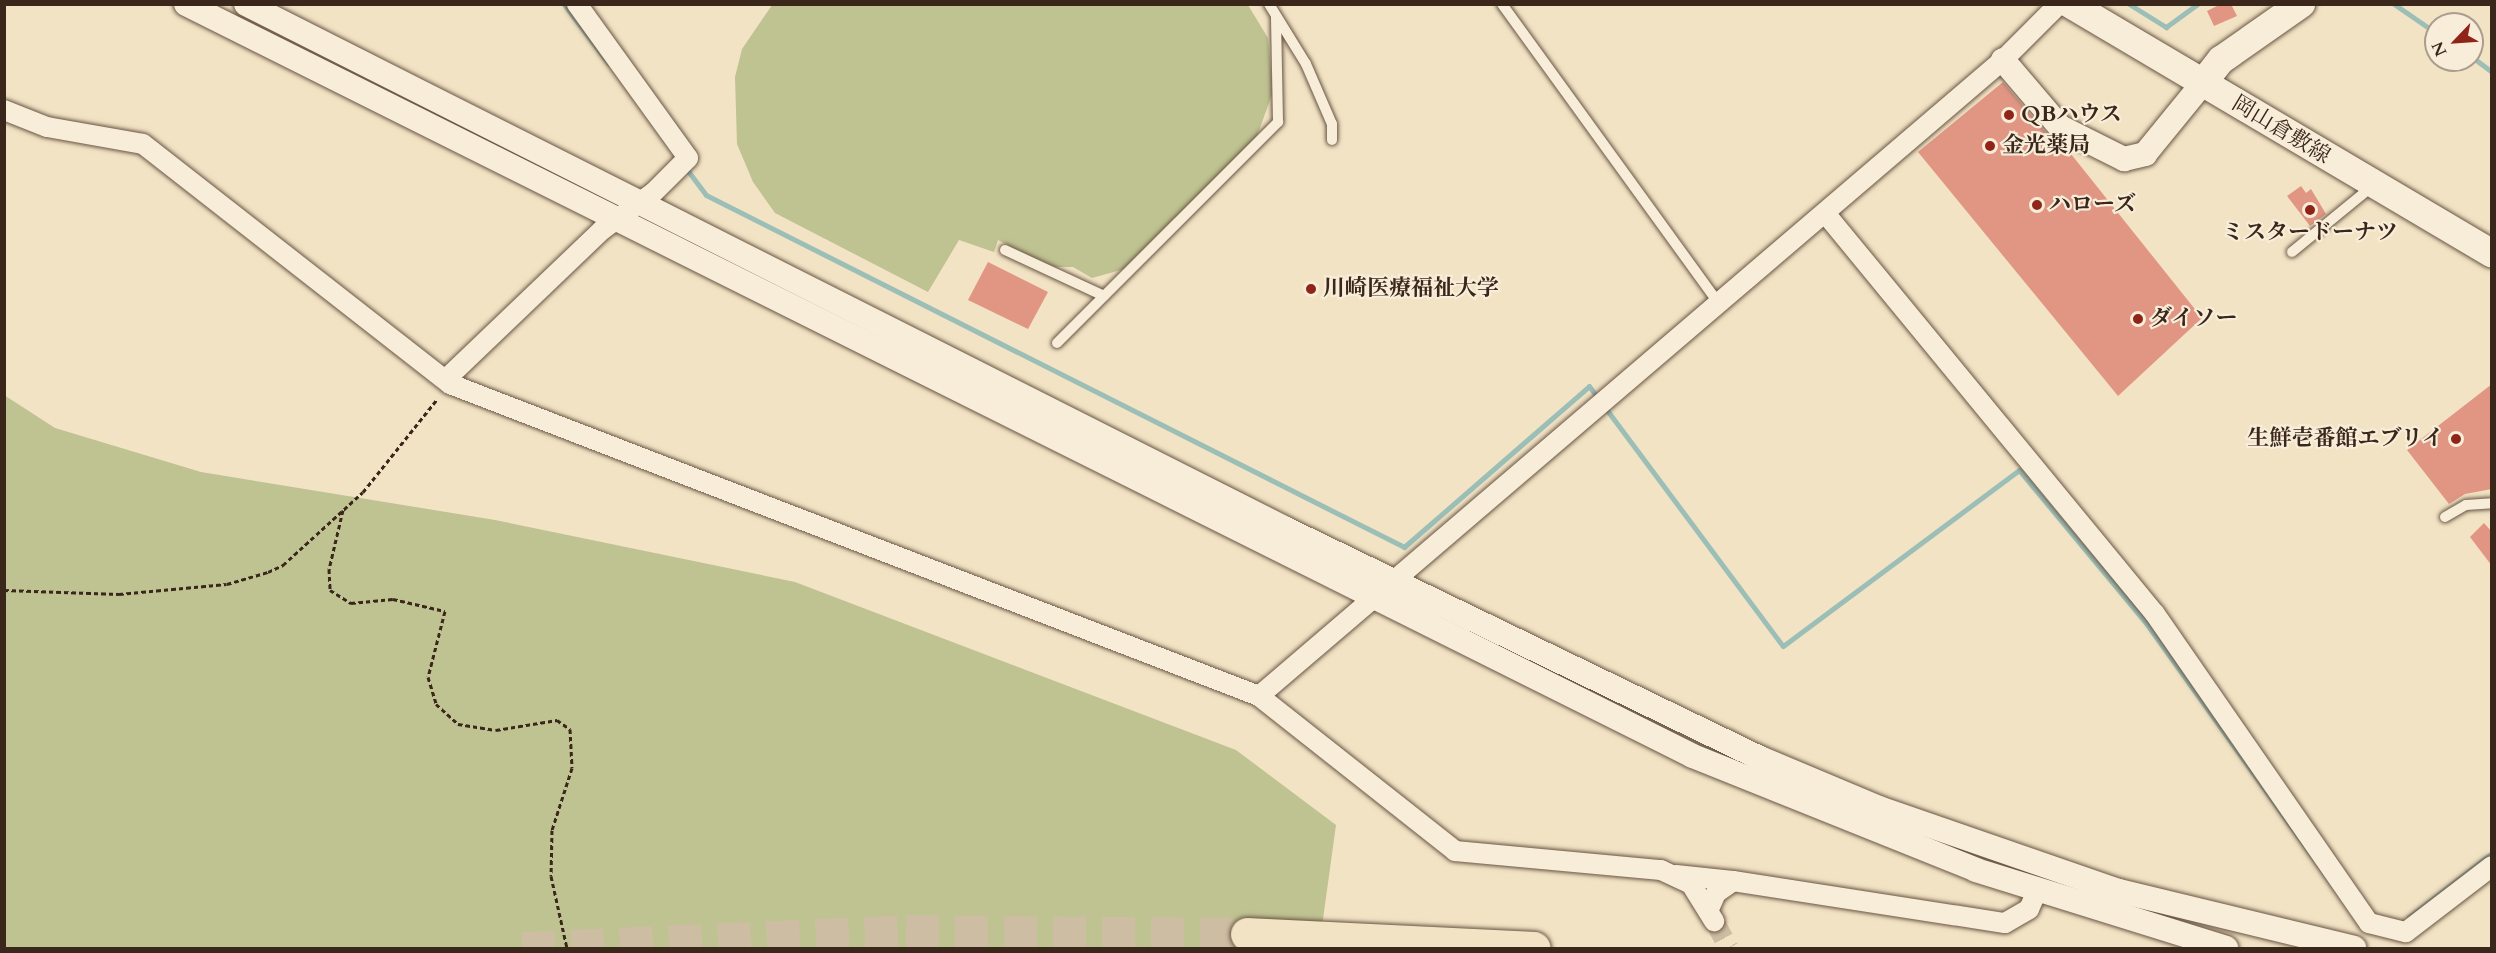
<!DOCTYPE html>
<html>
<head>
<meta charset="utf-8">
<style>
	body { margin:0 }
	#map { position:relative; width:2496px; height:953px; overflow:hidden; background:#f2e3c4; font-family:Cardo,"Noto Serif JP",serif }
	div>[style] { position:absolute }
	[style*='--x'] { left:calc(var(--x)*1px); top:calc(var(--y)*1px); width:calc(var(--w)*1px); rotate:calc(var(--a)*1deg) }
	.green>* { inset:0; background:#bfc291 }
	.stream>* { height:5px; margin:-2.5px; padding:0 2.5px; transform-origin:2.5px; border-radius:2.5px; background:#9bbeb7 }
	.building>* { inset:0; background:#e19684 }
	.minor-tunnel>* { height:20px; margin-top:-10px; transform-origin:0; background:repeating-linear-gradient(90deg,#cdbda2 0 20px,transparent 0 30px) }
	.motorway-tunnel>* { height:33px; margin-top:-16.5px; transform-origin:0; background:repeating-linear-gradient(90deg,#cdbda2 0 33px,transparent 0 49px) }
	.path>* { height:3px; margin-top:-1.5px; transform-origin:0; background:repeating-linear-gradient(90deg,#3a261a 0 4.5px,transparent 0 7.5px) }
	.roads { filter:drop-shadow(0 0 2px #685544) drop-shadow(0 0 2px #685544) }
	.service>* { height:10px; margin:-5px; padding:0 5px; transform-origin:5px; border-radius:5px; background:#f7edd9 }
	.minor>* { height:20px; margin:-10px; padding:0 10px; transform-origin:10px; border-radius:10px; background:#f7edd9 }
	.tertiary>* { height:24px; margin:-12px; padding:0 12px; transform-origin:12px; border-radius:12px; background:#f7edd9 }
	.secondary>* { height:28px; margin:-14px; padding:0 14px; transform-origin:14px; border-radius:14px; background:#f7edd9 }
	.motorway>* { height:33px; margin:-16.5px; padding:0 16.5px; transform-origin:16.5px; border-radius:16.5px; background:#f2e3c4 }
	.dots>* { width:16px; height:16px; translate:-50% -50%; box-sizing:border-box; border:3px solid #f7edd9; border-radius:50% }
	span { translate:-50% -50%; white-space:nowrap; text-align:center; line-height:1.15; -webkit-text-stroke:4.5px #f7edd9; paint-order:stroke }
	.poi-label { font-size:22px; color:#3a261a; font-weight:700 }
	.left { translate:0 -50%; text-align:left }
	.right { translate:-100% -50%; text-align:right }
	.street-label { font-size:22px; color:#3a261a }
	.frame { position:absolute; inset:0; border:6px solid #3a261a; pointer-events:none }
	.north { position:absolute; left:2424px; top:12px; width:60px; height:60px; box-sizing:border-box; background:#f7edd9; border:2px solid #ab9d8d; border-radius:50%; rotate:245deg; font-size:16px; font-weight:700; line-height:24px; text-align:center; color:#3a261a }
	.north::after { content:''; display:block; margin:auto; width:21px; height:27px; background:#8f2418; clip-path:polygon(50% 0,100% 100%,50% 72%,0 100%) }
</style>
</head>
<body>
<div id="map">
	<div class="green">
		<div style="clip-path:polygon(772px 5px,1248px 5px,1268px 38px,1273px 92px,1257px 136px,1128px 268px,1092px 278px,1073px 267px,1050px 267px,998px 240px,994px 252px,959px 240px,928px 292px,775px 213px,753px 182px,737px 144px,735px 77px,742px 49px)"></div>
		<div style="clip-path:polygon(4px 395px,55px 428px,201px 472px,495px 520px,795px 582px,1236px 750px,1336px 825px,1319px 948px,5px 948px)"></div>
	</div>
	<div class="stream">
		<div style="--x:564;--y:4;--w:74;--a:53.3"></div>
		<div style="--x:2129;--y:4;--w:44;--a:31.9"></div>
		<div style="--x:2166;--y:27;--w:39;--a:-36"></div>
		<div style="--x:2394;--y:4;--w:51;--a:34.6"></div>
		<div style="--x:2472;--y:57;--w:25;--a:37"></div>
		<div style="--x:685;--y:167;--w:35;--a:53"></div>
		<div style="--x:706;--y:195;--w:782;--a:26.76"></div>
		<div style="--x:1404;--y:547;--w:245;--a:-41"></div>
		<div style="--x:1589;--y:386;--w:324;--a:53.3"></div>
		<div style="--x:1783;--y:646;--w:294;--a:-36.7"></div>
		<div style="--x:2019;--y:470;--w:199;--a:50.3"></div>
		<div style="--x:2146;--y:623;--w:356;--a:54.5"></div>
		<div style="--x:2409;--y:917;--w:105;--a:-37.6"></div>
	</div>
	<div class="building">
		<div style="clip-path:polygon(2221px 4px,2231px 4px,2237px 16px,2214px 26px,2207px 11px)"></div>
		<div style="clip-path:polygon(2003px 82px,2049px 136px,2063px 144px,2202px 318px,2118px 396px,1918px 152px)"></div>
		<div style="clip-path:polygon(2301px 186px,2306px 193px,2311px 189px,2326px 214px,2310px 226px,2287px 196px)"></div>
		<div style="clip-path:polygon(988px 262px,1048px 292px,1028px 329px,968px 300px)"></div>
		<div style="clip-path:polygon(2492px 384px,2492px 489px,2465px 494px,2449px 504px,2407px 450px)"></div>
		<div style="clip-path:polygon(2484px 523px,2492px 532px,2492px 566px,2470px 537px)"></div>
	</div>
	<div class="minor-tunnel">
		<div style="--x:1714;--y:921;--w:31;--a:61"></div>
	</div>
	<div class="motorway-tunnel">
		<div style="--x:522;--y:948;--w:384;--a:-2.5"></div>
		<div style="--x:906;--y:931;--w:341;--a:0.5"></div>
	</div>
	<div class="path">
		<div style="--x:343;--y:510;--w:61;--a:103.3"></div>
		<div style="--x:329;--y:569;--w:21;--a:87"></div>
		<div style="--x:330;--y:590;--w:25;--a:32"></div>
		<div style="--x:351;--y:603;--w:42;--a:-5.4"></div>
		<div style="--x:393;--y:599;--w:53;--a:13"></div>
		<div style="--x:445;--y:611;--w:68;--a:104.4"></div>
		<div style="--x:428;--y:677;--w:28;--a:73"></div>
		<div style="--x:436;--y:704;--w:30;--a:42"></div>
		<div style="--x:458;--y:724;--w:38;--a:9"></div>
		<div style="--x:496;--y:730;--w:62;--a:-9.3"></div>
		<div style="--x:557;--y:720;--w:16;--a:35"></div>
		<div style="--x:570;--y:729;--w:39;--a:87"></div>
		<div style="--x:572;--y:768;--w:65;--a:107.9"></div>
		<div style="--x:552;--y:830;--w:46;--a:91.2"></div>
		<div style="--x:551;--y:876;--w:74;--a:77.5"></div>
		<div style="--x:4;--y:590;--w:115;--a:2"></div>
		<div style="--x:119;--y:594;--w:108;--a:-5.3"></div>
		<div style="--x:227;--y:584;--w:43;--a:-16.3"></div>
		<div style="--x:268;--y:572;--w:17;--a:-25"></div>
		<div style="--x:283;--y:565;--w:108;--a:-42.4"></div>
		<div style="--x:363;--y:492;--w:120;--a:-51.4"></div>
	</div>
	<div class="roads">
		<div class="service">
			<div style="--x:1269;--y:4;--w:70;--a:58.3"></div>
			<div style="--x:1306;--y:64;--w:65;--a:66.6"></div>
			<div style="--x:1332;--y:124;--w:16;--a:90"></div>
			<div style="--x:1502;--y:4;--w:370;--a:54.1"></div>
			<div style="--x:1005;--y:250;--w:109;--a:24.9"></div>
			<div style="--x:2292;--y:252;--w:106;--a:-39.3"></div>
			<div style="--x:1057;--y:343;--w:313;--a:-45"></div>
			<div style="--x:1278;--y:122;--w:105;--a:-91.1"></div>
			<div style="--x:2445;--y:517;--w:24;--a:-30"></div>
			<div style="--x:2466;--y:505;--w:26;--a:-4"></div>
		</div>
		<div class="minor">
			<div style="--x:4;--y:110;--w:46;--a:21.6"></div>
			<div style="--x:47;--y:127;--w:97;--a:10"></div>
			<div style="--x:143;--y:144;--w:390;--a:38"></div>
			<div style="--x:450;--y:384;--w:867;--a:21.09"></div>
			<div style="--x:1259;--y:696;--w:250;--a:38.3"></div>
			<div style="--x:1455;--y:851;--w:207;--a:5.3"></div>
			<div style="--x:1661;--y:870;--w:33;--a:25"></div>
			<div style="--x:1691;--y:884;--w:44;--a:58.1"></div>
			<div style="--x:1825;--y:213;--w:519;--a:50.55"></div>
			<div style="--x:2155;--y:614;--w:376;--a:55.3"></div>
			<div style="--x:2369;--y:923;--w:38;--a:14"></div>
			<div style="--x:2406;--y:932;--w:108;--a:-37.5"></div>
			<div style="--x:446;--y:379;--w:216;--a:-43.7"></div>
			<div style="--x:602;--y:230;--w:64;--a:-36.2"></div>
			<div style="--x:654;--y:192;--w:48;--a:-45"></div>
			<div style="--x:688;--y:158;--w:190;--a:-125.8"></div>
			<div style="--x:1259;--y:696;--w:979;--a:-40.53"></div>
			<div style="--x:2003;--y:60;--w:79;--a:-45"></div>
			<div style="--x:1676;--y:875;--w:57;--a:6"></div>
			<div style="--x:1709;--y:909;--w:17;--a:-66"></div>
			<div style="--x:1716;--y:893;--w:21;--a:-35"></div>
			<div style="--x:1733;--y:881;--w:275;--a:8.8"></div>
			<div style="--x:2005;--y:923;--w:28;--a:-30"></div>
			<div style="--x:2029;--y:909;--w:20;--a:-66"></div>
		</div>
		<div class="tertiary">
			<div style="--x:186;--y:4;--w:1684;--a:26.52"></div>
			<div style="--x:1693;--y:756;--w:305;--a:21.9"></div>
			<div style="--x:1976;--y:870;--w:262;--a:17.3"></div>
			<div style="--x:246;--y:4;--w:1165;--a:26.78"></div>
			<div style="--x:1286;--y:529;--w:526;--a:25.79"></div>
			<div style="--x:1760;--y:758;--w:129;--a:22.8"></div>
			<div style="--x:1879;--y:808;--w:254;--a:19.1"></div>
			<div style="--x:2119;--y:891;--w:242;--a:13.6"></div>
			<div style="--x:2003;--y:60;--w:88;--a:49.6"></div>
			<div style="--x:2060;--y:127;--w:72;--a:26.6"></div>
			<div style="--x:2124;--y:159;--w:22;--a:-13"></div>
			<div style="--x:2145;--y:154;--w:90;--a:-50.8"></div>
		</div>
		<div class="secondary">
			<div style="--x:2070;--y:4;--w:490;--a:30.6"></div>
			<div style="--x:2202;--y:84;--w:31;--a:-52"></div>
			<div style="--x:2221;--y:60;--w:98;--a:-35"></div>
		</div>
		<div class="motorway">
			<div style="--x:1247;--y:934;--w:287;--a:2.8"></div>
		</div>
	</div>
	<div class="dots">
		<div style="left:2009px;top:115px;background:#8f2418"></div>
		<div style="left:1990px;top:146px;background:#8f2418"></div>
		<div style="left:2037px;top:205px;background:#8f2418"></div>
		<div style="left:2310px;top:210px;background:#8f2418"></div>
		<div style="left:1311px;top:289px;background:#8f2418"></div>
		<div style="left:2138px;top:319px;background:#8f2418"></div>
		<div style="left:2456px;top:439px;background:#8f2418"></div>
	</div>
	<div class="poi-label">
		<span class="left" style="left:2021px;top:115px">QBハウス</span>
		<span class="left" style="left:2002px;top:146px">金光薬局</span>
		<span class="left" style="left:2049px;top:205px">ハローズ</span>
		<span style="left:2310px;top:233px">ミスタードーナツ</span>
		<span class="left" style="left:1323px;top:289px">川崎医療福祉大学</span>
		<span class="left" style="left:2150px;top:319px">ダイソー</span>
		<span class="right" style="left:2444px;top:439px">生鮮壱番館エブリイ</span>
	</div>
	<div class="street-label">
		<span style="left:2281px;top:130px;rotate:31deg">岡山倉敷線</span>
	</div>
	<div class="frame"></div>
	<div class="north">N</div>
</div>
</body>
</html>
